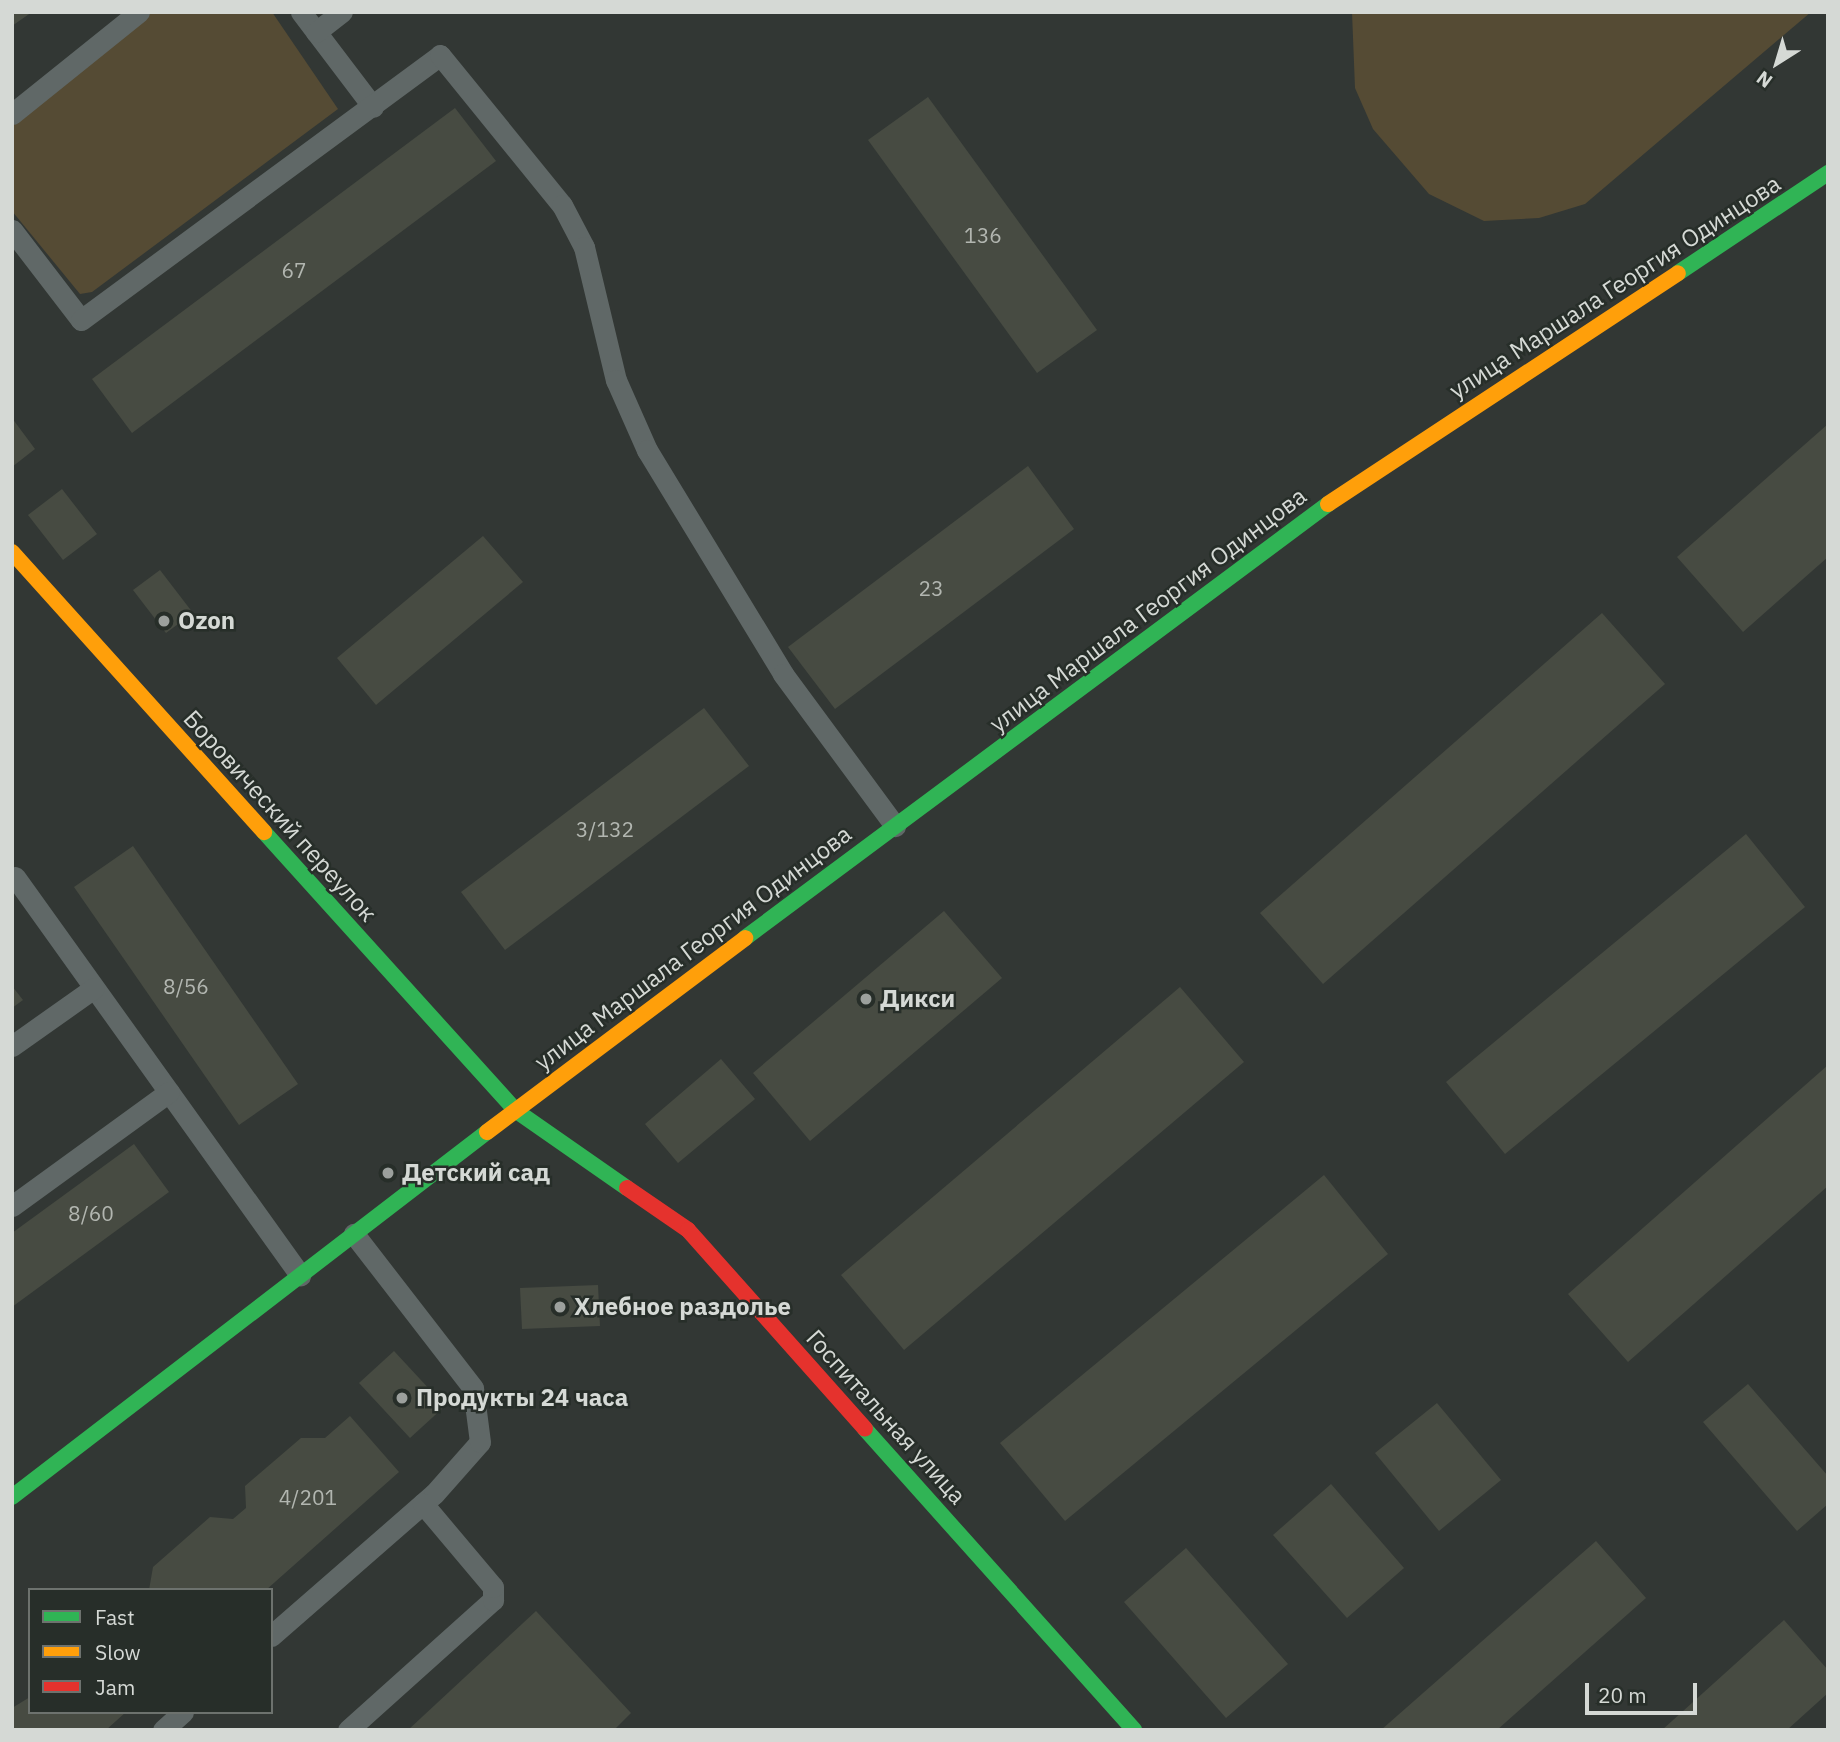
<!DOCTYPE html>
<html>
<head>
<meta charset="utf-8">
<style>
	body { margin:0 }
	#map { position:relative; width:1840px; height:1742px; overflow:hidden; background:#323734; font-family:"IBM Plex Sans",sans-serif }
	div>[style] { position:absolute }
	[style*='--x'] { left:calc(var(--x)*1px); top:calc(var(--y)*1px); width:calc(var(--w)*1px); rotate:calc(var(--a)*1deg) }
	.green>* { inset:0; background:#554b34 }
	.building>* { inset:0; background:#474b42 }
	.lane>* { height:21px; margin:-10.5px; padding:0 10.5px; transform-origin:10.5px; border-radius:10.5px; background:#606867 }
	.fast>* { height:16px; margin:-8px; padding:0 8px; transform-origin:8px; border-radius:8px; background:#30b455 }
	.slow>* { height:16px; margin:-8px; padding:0 8px; transform-origin:8px; border-radius:8px; background:#ff9f0a }
	.jam>* { height:16px; margin:-8px; padding:0 8px; transform-origin:8px; border-radius:8px; background:#e5322d }
	.dots>* { width:19px; height:19px; translate:-50% -50%; box-sizing:border-box; border:4px solid #272e29; border-radius:50% }
	span { translate:-50% -50%; white-space:nowrap; text-align:center; line-height:1.15; -webkit-text-stroke:5px #272e29; paint-order:stroke }
	.number-label { font-size:21px; color:#b2b6b0 }
	.number-label span { -webkit-text-stroke-width:0 }
	.street-label { font-size:24px; color:#d5d9d5 }
	.poi-label { font-size:24px; color:#d5d9d5; font-weight:700 }
	.left { translate:0 -50%; text-align:left }
	.frame { position:absolute; inset:0; border:14px solid #d5d9d5; pointer-events:none }
	.legend { position:absolute; left:28px; top:1588px; width:245px; height:126px; box-sizing:border-box; background:#272e29; border:2px solid #6d726e; margin:0; padding:9px 12px; list-style:none; font-size:21px; color:#d5d9d5 }
	.legend li { display:flex; align-items:center; gap:14px; height:35px }
	.legend b { width:35px; border:2px solid #6d726e }
	.north { position:absolute; left:1742px; top:28px; width:70px; height:70px; -webkit-text-stroke:5px #272e29; paint-order:stroke; rotate:217deg; font-size:19px; font-weight:700; line-height:28px; text-align:center; color:#d5d9d5 }
	.north::after { content:''; display:block; margin:auto; width:24px; height:32px; background:#d5d9d5; clip-path:polygon(50% 0,100% 100%,50% 72%,0 100%) }
	.scale { position:absolute; left:1585px; top:1683px; width:112px; height:32px; box-sizing:border-box; border:4px solid #d5d9d5; border-top:0; padding-left:9px; font-size:21px; line-height:24px; white-space:nowrap; color:#d5d9d5; -webkit-text-stroke:5px #272e29; paint-order:stroke }
</style>
</head>
<body>
<div id="map">
	<div class="green">
		<div style="clip-path:polygon(149px 12px,272px 12px,338px 109px,92px 292px,80px 294px,12px 211px,12px 121px)"></div>
		<div style="clip-path:polygon(1352px 12px,1811px 12px,1585px 204px,1539px 218px,1484px 221px,1429px 194px,1373px 129px,1355px 88px)"></div>
	</div>
	<div class="building">
		<div style="clip-path:polygon(12px 12px,32px 12px,12px 26px)"></div>
		<div style="clip-path:polygon(928px 97px,1097px 330px,1037px 373px,868px 140px)"></div>
		<div style="clip-path:polygon(455px 108px,496px 161px,132px 433px,92px 379px)"></div>
		<div style="clip-path:polygon(12px 418px,35px 449px,12px 467px)"></div>
		<div style="clip-path:polygon(1828px 424px,1828px 557px,1743px 632px,1677px 557px)"></div>
		<div style="clip-path:polygon(1028px 466px,1074px 529px,835px 709px,788px 647px)"></div>
		<div style="clip-path:polygon(62px 489px,97px 534px,63px 560px,28px 515px)"></div>
		<div style="clip-path:polygon(483px 536px,523px 582px,376px 705px,337px 658px)"></div>
		<div style="clip-path:polygon(160px 570px,193px 613px,166px 633px,133px 590px)"></div>
		<div style="clip-path:polygon(1602px 613px,1665px 684px,1323px 984px,1260px 913px)"></div>
		<div style="clip-path:polygon(704px 708px,749px 766px,505px 950px,461px 892px)"></div>
		<div style="clip-path:polygon(1746px 834px,1805px 907px,1505px 1154px,1446px 1082px)"></div>
		<div style="clip-path:polygon(133px 846px,298px 1084px,239px 1125px,74px 887px)"></div>
		<div style="clip-path:polygon(944px 911px,1002px 978px,810px 1141px,753px 1073px)"></div>
		<div style="clip-path:polygon(12px 986px,23px 1000px,12px 1008px)"></div>
		<div style="clip-path:polygon(1180px 987px,1244px 1062px,904px 1350px,841px 1275px)"></div>
		<div style="clip-path:polygon(721px 1059px,755px 1099px,678px 1163px,645px 1124px)"></div>
		<div style="clip-path:polygon(1828px 1065px,1828px 1186px,1628px 1362px,1568px 1294px)"></div>
		<div style="clip-path:polygon(134px 1144px,169px 1192px,12px 1307px,12px 1233px)"></div>
		<div style="clip-path:polygon(1324px 1175px,1388px 1254px,1065px 1521px,1000px 1443px)"></div>
		<div style="clip-path:polygon(598px 1285px,600px 1326px,522px 1329px,520px 1288px)"></div>
		<div style="clip-path:polygon(394px 1351px,445px 1406px,410px 1438px,359px 1383px)"></div>
		<div style="clip-path:polygon(1748px 1384px,1828px 1476px,1828px 1504px,1797px 1531px,1703px 1422px)"></div>
		<div style="clip-path:polygon(1437px 1403px,1501px 1480px,1439px 1531px,1375px 1453px)"></div>
		<div style="clip-path:polygon(350px 1416px,399px 1472px,266px 1590px,149px 1590px,153px 1567px,210px 1517px,233px 1519px,246px 1508px,245px 1486px,301px 1438px,325px 1438px)"></div>
		<div style="clip-path:polygon(1331px 1484px,1404px 1568px,1347px 1618px,1273px 1535px)"></div>
		<div style="clip-path:polygon(1596px 1541px,1646px 1598px,1497px 1730px,1381px 1730px)"></div>
		<div style="clip-path:polygon(1186px 1548px,1288px 1664px,1226px 1718px,1124px 1602px)"></div>
		<div style="clip-path:polygon(536px 1611px,631px 1713px,614px 1730px,408px 1730px)"></div>
		<div style="clip-path:polygon(1784px 1620px,1828px 1670px,1828px 1693px,1787px 1730px,1662px 1730px)"></div>
		<div style="clip-path:polygon(30px 1697px,30px 1712px,126px 1712px,106px 1730px,12px 1730px,12px 1708px)"></div>
	</div>
	<div class="lane">
		<div style="--x:301;--y:12;--w:119;--a:52.8"></div>
		<div style="--x:316;--y:32;--w:33;--a:-38"></div>
		<div style="--x:12;--y:114;--w:163;--a:-38.8"></div>
		<div style="--x:12;--y:230;--w:113;--a:52.5"></div>
		<div style="--x:81;--y:320;--w:446;--a:-36.4"></div>
		<div style="--x:440;--y:55;--w:193;--a:50.9"></div>
		<div style="--x:562;--y:205;--w:47;--a:62.4"></div>
		<div style="--x:584;--y:247;--w:137;--a:76.5"></div>
		<div style="--x:616;--y:380;--w:77;--a:66.1"></div>
		<div style="--x:647;--y:450;--w:262;--a:58.7"></div>
		<div style="--x:783;--y:674;--w:189;--a:53.6"></div>
		<div style="--x:15;--y:877;--w:490;--a:54.4"></div>
		<div style="--x:12;--y:1046;--w:100;--a:-35.3"></div>
		<div style="--x:12;--y:1206;--w:194;--a:-36"></div>
		<div style="--x:271;--y:1636;--w:216;--a:-41.1"></div>
		<div style="--x:434;--y:1494;--w:69;--a:-48.5"></div>
		<div style="--x:480;--y:1442;--w:54;--a:-97.4"></div>
		<div style="--x:473;--y:1388;--w:195;--a:-127.7"></div>
		<div style="--x:163;--y:1730;--w:27;--a:-42"></div>
		<div style="--x:348;--y:1730;--w:195;--a:-41.9"></div>
		<div style="--x:493;--y:1600;--w:13;--a:-90"></div>
		<div style="--x:493;--y:1587;--w:109;--a:-130.1"></div>
	</div>
	<div class="fast">
		<div style="--x:1678;--y:273;--w:180;--a:-33.7"></div>
		<div style="--x:264;--y:832;--w:375;--a:47.9"></div>
		<div style="--x:515;--y:1110;--w:136;--a:34.9"></div>
		<div style="--x:745;--y:938;--w:727;--a:-36.66"></div>
		<div style="--x:865;--y:1429;--w:404;--a:48.2"></div>
		<div style="--x:12;--y:1497;--w:599;--a:-37.54"></div>
	</div>
	<div class="slow">
		<div style="--x:1328;--y:504;--w:419;--a:-33.4"></div>
		<div style="--x:12;--y:552;--w:377;--a:48"></div>
		<div style="--x:487;--y:1132;--w:323;--a:-36.9"></div>
	</div>
	<div class="jam">
		<div style="--x:627;--y:1188;--w:74;--a:34.5"></div>
		<div style="--x:688;--y:1230;--w:266;--a:48.3"></div>
	</div>
	<div class="dots">
		<div style="left:164px;top:621px;background:#9ca09d"></div>
		<div style="left:866px;top:999px;background:#9ca09d"></div>
		<div style="left:388px;top:1173px;background:#9ca09d"></div>
		<div style="left:560px;top:1307px;background:#9ca09d"></div>
		<div style="left:402px;top:1398px;background:#9ca09d"></div>
	</div>
	<div class="number-label">
		<span style="left:983px;top:235px">136</span>
		<span style="left:294px;top:270px">67</span>
		<span style="left:931px;top:588px">23</span>
		<span style="left:605px;top:829px">3/132</span>
		<span style="left:186px;top:986px">8/56</span>
		<span style="left:91px;top:1213px">8/60</span>
		<span style="left:308px;top:1497px">4/201</span>
	</div>
	<div class="street-label">
		<span style="left:1615px;top:287px;rotate:-33deg">улица Маршала Георгия Одинцова</span>
		<span style="left:1148px;top:610px;rotate:-37deg">улица Маршала Георгия Одинцова</span>
		<span style="left:280px;top:816px;rotate:48deg">Боровический переулок</span>
		<span style="left:693px;top:948px;rotate:-37deg">улица Маршала Георгия Одинцова</span>
		<span style="left:886px;top:1417px;rotate:48deg">Госпитальная улица</span>
	</div>
	<div class="poi-label">
		<span class="left" style="left:178px;top:621px">Ozon</span>
		<span class="left" style="left:880px;top:999px">Дикси</span>
		<span class="left" style="left:402px;top:1173px">Детский сад</span>
		<span class="left" style="left:574px;top:1307px">Хлебное раздолье</span>
		<span class="left" style="left:416px;top:1398px">Продукты 24 часа</span>
	</div>
	<div class="frame"></div>
	<ul class="legend">
	<li><b style="height:9px;background:#30b455"></b>Fast</li>
	<li><b style="height:9px;background:#ff9f0a"></b>Slow</li>
	<li><b style="height:9px;background:#e5322d"></b>Jam</li>
	</ul>
	<div class="north">N</div>
	<div class="scale">20 m</div>
</div>
</body>
</html>
